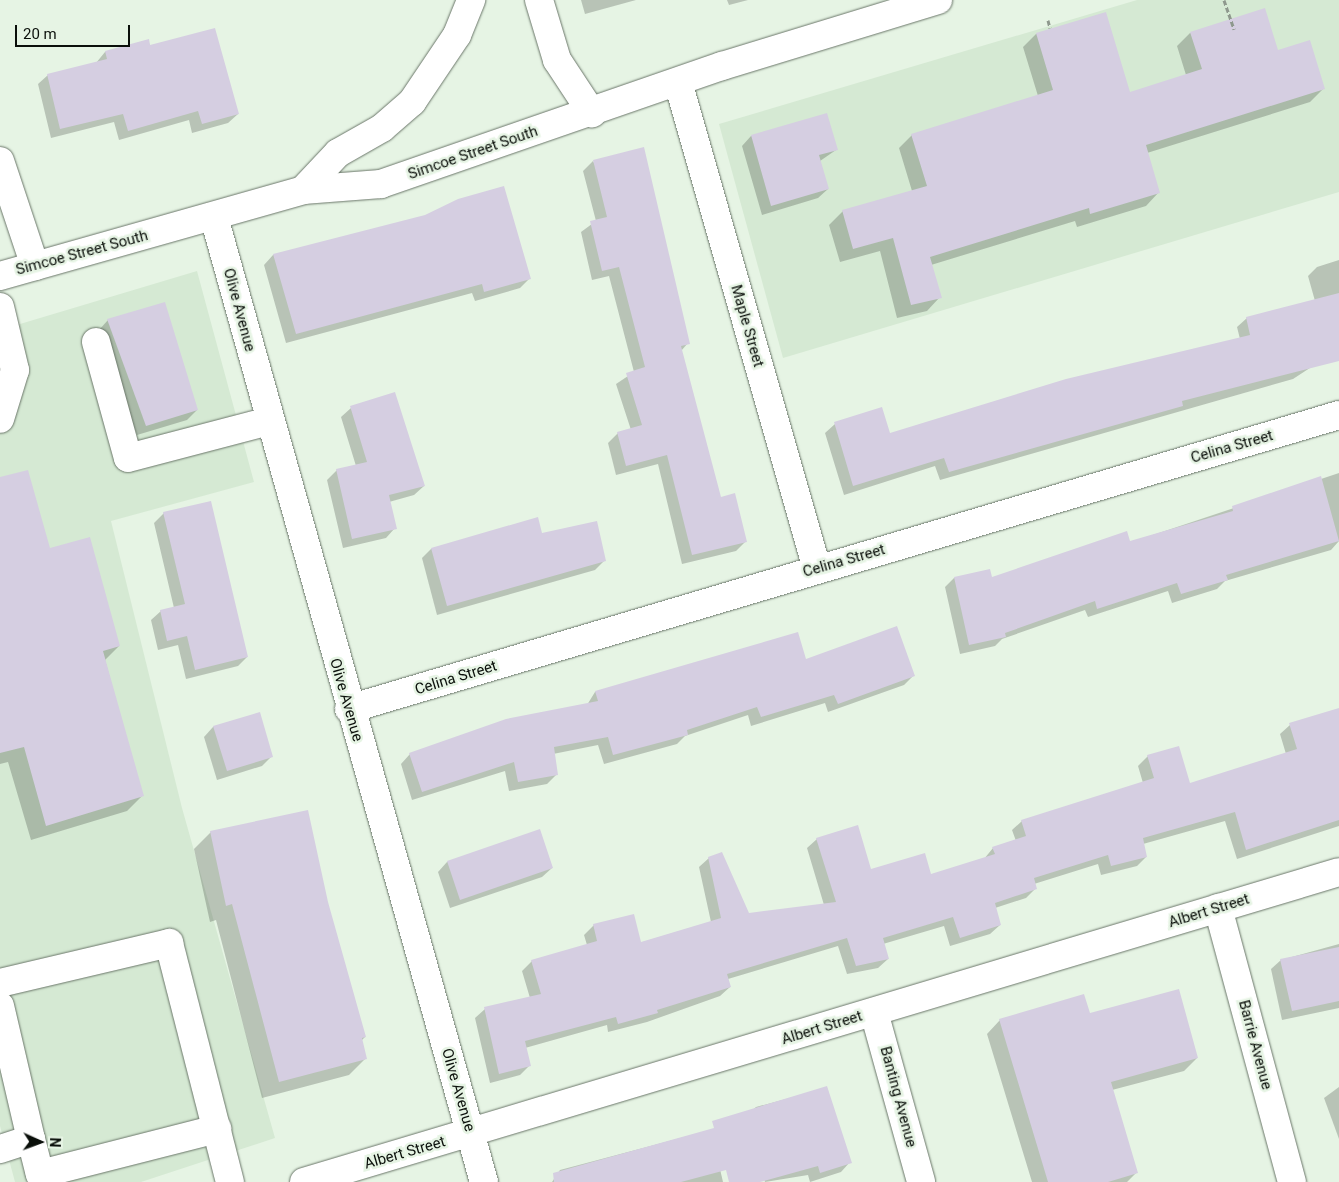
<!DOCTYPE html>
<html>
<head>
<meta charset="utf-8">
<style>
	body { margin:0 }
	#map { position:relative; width:1339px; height:1182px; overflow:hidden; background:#e6f4e4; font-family:Roboto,sans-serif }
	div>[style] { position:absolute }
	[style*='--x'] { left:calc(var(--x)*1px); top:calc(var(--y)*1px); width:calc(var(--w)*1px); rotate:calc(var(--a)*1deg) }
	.built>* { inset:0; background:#d5e9d3 }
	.shadow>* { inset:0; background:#0003 }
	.building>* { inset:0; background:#d5cee1 }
	.path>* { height:3px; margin-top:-1.5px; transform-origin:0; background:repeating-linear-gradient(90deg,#8e988d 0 5px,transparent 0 7.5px) }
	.roads { filter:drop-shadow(0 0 1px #6a7669) drop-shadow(0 0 1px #6a7669) }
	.minor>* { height:28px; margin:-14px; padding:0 14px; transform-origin:14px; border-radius:14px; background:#fff }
	.major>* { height:28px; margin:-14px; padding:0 14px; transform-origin:14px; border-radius:14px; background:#fff }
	span { translate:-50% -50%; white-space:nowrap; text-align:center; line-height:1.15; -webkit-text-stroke:5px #e6f4e4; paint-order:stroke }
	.street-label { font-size:15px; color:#0a0f0a }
	.north { position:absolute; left:15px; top:1117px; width:50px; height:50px; -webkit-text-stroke:4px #e6f4e4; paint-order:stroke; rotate:92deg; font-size:14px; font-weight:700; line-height:20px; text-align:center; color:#0a0f0a }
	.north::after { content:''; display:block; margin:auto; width:18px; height:22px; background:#0a0f0a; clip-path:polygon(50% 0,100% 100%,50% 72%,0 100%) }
	.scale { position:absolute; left:15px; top:25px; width:115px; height:22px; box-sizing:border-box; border:2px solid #0a0f0a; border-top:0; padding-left:6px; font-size:15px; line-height:18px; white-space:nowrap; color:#0a0f0a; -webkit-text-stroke:4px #e6f4e4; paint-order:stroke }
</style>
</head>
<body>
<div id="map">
	<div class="built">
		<div style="clip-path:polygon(1137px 0,1339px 0,1339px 192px,783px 358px,719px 124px)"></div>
		<div style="clip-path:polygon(197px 271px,254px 482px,111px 521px,182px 808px,275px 1138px,141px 1182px,15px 1182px,0 1126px,0 330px)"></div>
	</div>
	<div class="shadow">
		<div style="clip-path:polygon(581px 0,636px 0,585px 14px)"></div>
		<div style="clip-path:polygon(727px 0,748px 0,729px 5px)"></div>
		<div style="clip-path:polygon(1105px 13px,1129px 94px,1186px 75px,1177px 46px,1190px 33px,1277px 51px,1324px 88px,1310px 102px,1147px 153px,1159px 192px,1146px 206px,1077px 227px,1075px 221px,931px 265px,940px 297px,927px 311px,897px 318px,880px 251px,840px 262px,829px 225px,843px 211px,912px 191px,899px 148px,912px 135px,1038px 96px,1023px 47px,1036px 34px)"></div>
		<div style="clip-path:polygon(148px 40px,150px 46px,238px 114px,228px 123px,192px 133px,189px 120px,119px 140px,114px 122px,51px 138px,38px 84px,48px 75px,96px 63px,105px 52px)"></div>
		<div style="clip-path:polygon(751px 136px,836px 150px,820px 161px,828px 189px,818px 198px,762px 215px,742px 146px)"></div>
		<div style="clip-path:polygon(593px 161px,688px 343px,681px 351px,720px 498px,746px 541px,736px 551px,682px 564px,658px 464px,616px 475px,608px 443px,618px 433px,631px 430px,616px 384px,634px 372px,609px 276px,592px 280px,581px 232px,596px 221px,583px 171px)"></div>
		<div style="clip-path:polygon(425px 217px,529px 279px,520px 288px,475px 301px,472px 293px,286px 343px,264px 265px,273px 255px)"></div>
		<div style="clip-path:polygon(1339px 260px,1339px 349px,1293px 379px,940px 480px,935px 466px,844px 495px,825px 433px,835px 424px,889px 434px,1240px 339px,1237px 327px,1247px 318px,1315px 301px,1308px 276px,1317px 267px)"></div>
		<div style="clip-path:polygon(108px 320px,197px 410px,187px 420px,137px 435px,99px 330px)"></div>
		<div style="clip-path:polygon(351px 408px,424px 486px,414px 495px,389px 502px,395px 528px,386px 538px,343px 548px,327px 480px,337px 470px,356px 466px,341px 417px)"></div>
		<div style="clip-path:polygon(1339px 473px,1339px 541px,1331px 550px,1225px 581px,1217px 589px,1172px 603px,1168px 591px,1088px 617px,1085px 610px,1002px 639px,995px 646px,960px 654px,945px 587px,954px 578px,991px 578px,1129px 543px)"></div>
		<div style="clip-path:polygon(0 479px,119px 646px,105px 660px,142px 796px,127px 811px,31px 840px,8px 762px,0 764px)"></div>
		<div style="clip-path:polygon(164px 513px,247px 657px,238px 666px,186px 679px,178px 645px,158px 650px,151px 620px,161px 611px,174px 608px,154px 523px)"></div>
		<div style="clip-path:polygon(541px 535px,604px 561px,595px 570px,437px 615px,422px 558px,431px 549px)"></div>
		<div style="clip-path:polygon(805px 660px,913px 676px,904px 685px,828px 712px,825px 703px,751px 726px,748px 715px,685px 736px,677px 744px,604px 764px,598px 745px,553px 754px,557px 774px,547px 784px,509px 791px,505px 771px,412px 800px,401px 764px,410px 754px,587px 705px,595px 692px)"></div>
		<div style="clip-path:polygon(1339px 709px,1339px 826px,1237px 859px,1225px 821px,1143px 844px,1146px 857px,1137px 866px,1101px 875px,1098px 864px,1034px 884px,1036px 888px,1026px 898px,995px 908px,1000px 925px,990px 934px,950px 946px,944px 926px,883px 944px,888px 959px,878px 968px,847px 974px,838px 946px,728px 979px,730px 987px,720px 996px,647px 1022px,608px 1032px,607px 1025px,525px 1048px,529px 1066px,520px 1075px,490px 1083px,475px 1018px,485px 1009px,530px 998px,522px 971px,532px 961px,587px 945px,584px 935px,594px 925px,640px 943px,711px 922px,699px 867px,709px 858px,748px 914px,824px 905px,807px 848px,817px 839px,870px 871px,930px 875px,984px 859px,993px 848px,1016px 841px,1012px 830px,1022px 821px,1143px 783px,1138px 766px,1148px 756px,1189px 785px,1286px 754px,1280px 734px,1290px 725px)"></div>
		<div style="clip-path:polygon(259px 714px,272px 756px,262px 766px,217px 780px,204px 737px,213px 727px)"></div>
		<div style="clip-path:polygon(211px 832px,327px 902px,365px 1037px,361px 1041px,365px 1059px,349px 1075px,262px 1098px,216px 920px,210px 922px,194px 849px)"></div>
		<div style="clip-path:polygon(447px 862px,552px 868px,542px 877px,450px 908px,438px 872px)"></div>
		<div style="clip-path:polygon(1339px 944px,1339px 1008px,1282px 1020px,1271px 969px,1281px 960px)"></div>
		<div style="clip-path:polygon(1089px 1015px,1197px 1058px,1184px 1071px,1112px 1090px,1137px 1172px,1127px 1182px,1032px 1182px,987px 1034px,1000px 1020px)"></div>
		<div style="clip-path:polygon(1339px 1087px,1339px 1139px,1324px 1098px)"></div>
		<div style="clip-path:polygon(827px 1088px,850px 1162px,841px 1172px,810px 1182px,808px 1175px,765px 1182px,746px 1116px,756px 1107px)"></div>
		<div style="clip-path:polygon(711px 1130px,723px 1182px,552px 1182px,560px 1170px)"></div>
	</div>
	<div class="building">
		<div style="clip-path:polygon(1265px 8px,1278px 50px,1310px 40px,1325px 89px,1146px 145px,1160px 193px,1090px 214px,1089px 208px,930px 257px,942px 298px,911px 305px,893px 238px,853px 249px,842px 210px,927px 186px,911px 134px,1053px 90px,1036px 33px,1106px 12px,1130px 92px,1202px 69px,1190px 32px)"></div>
		<div style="clip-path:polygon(215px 28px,239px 114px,202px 124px,198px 111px,128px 131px,123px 114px,60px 129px,47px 74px,107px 59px,105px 51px,149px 39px,150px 45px)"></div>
		<div style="clip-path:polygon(827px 113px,838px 150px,819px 155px,829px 189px,771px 206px,751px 135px)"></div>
		<div style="clip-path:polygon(644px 147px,690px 344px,681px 346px,721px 497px,735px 493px,747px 542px,692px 555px,667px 455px,626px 466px,617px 432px,642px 425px,626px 373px,645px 367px,619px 267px,602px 271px,590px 221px,607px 217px,593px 160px)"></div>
		<div style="clip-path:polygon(504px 186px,531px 279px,484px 292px,482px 284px,296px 334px,273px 254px,425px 215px,458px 199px)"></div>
		<div style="clip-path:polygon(1339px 293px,1339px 361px,1182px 401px,1183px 406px,949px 472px,944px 458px,853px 486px,834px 422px,882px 407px,890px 433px,1066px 379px,1250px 335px,1246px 317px)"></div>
		<div style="clip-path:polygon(165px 302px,198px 410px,146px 426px,107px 319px)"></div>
		<div style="clip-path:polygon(395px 392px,425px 486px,389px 495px,397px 529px,352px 539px,336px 469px,367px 462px,350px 406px)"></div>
		<div style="clip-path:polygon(28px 470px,50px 548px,90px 537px,120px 646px,103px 651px,144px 796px,46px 826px,24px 747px,0 753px,0 477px)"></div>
		<div style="clip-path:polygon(1321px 476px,1339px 541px,1226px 575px,1228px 580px,1181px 594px,1177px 583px,1097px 609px,1095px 601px,1005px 633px,1006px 637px,969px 645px,954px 577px,990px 569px,992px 577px,1127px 531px,1130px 541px,1233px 511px,1232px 506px)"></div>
		<div style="clip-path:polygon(211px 501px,248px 657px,195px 670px,187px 636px,167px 641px,160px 610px,185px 604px,163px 512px)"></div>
		<div style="clip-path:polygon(538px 517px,542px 533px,597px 521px,606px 561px,447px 606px,431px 548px)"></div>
		<div style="clip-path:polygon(897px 626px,915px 676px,838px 704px,834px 695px,761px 717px,757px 707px,687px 730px,688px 735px,613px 755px,608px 737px,554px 747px,558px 775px,518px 782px,514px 762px,422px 792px,409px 753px,506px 719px,598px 701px,595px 691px,798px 632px,806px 659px)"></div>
		<div style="clip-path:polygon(1339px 708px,1339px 820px,1246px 850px,1235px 812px,1143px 838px,1147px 857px,1111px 866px,1108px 855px,1034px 878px,1037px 889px,995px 903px,1001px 925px,960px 938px,953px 917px,883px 938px,889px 959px,856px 966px,847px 938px,727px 974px,731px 987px,657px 1010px,658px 1013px,618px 1024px,616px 1017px,525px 1041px,531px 1066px,499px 1074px,484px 1007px,541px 994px,531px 960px,597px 941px,593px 924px,634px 914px,641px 942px,721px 918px,708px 857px,722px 852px,749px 913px,836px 902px,816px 838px,858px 825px,871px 869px,925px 853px,931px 874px,995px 854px,992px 847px,1026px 836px,1021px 820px,1154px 778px,1147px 755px,1179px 746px,1190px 783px,1297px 749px,1289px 723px)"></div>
		<div style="clip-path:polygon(260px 712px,273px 757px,227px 771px,213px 726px)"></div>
		<div style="clip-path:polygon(308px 810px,328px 902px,366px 1037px,362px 1038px,367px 1059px,279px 1082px,232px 904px,226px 906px,210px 831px)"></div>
		<div style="clip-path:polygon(540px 829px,553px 868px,460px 900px,447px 861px)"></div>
		<div style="clip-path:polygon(1339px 947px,1339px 1001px,1292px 1011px,1280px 959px)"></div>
		<div style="clip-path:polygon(1179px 989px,1198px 1058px,1111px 1082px,1138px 1173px,1108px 1182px,1048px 1182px,999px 1019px,1084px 994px,1090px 1013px)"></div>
		<div style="clip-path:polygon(827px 1086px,852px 1163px,820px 1173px,818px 1166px,760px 1182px,729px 1182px,726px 1170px,681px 1182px,554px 1182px,553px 1173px,714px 1128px,712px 1121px)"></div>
	</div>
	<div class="path">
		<div style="--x:1224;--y:0;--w:31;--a:71"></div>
		<div style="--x:1048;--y:20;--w:8;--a:76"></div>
	</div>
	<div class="roads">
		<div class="minor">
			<div style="--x:678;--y:82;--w:506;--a:74.07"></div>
			<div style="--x:0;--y:161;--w:111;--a:71.6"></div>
			<div style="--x:0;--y:307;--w:65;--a:76.6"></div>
			<div style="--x:15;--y:370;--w:51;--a:107"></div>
			<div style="--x:96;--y:342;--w:120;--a:74.6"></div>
			<div style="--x:128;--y:458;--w:146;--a:-14.7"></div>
			<div style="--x:349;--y:709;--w:1033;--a:-16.54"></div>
			<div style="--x:1218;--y:908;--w:284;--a:74.9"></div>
			<div style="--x:0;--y:983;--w:174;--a:-13.3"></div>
			<div style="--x:169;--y:943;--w:247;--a:75.7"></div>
			<div style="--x:0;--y:1006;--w:137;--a:76.9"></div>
			<div style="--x:31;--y:1139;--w:33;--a:162"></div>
			<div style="--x:874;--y:1012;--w:176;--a:74.5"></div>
			<div style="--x:31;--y:1139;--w:36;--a:76"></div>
			<div style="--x:40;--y:1174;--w:183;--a:-14.3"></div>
			<div style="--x:304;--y:1182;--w:1080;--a:-16.67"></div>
		</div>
		<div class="major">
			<div style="--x:539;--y:0;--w:63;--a:73.3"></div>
			<div style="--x:557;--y:60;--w:64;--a:56.6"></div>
			<div style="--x:303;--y:190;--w:51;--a:-46.6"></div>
			<div style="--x:338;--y:153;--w:51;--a:-29.6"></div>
			<div style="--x:382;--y:128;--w:40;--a:-41"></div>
			<div style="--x:412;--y:102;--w:81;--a:-56.1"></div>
			<div style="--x:457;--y:35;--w:38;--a:-68"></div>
			<div style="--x:214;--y:217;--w:1002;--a:74.37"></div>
			<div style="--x:0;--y:276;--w:315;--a:-15.8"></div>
			<div style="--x:303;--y:190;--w:78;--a:-4.4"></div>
			<div style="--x:381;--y:184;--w:361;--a:-19.1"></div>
			<div style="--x:722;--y:66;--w:226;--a:-17"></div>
		</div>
	</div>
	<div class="street-label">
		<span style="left:473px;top:153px;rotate:-19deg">Simcoe Street South</span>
		<span style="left:82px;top:253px;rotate:-15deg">Simcoe Street South</span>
		<span style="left:239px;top:310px;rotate:75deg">Olive Avenue</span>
		<span style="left:747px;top:326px;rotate:74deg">Maple Street</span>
		<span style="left:1232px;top:447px;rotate:-16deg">Celina Street</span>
		<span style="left:844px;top:561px;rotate:-16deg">Celina Street</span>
		<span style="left:456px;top:678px;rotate:-17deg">Celina Street</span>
		<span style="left:346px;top:700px;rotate:74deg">Olive Avenue</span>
		<span style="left:1209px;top:911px;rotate:-17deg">Albert Street</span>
		<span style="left:822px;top:1028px;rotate:-17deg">Albert Street</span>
		<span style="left:1255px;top:1045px;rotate:75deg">Barrie Avenue</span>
		<span style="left:458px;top:1090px;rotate:74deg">Olive Avenue</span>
		<span style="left:898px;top:1097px;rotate:75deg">Banting Avenue</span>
		<span style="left:405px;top:1153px;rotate:-16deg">Albert Street</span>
	</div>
	<div class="north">N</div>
	<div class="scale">20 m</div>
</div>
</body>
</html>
